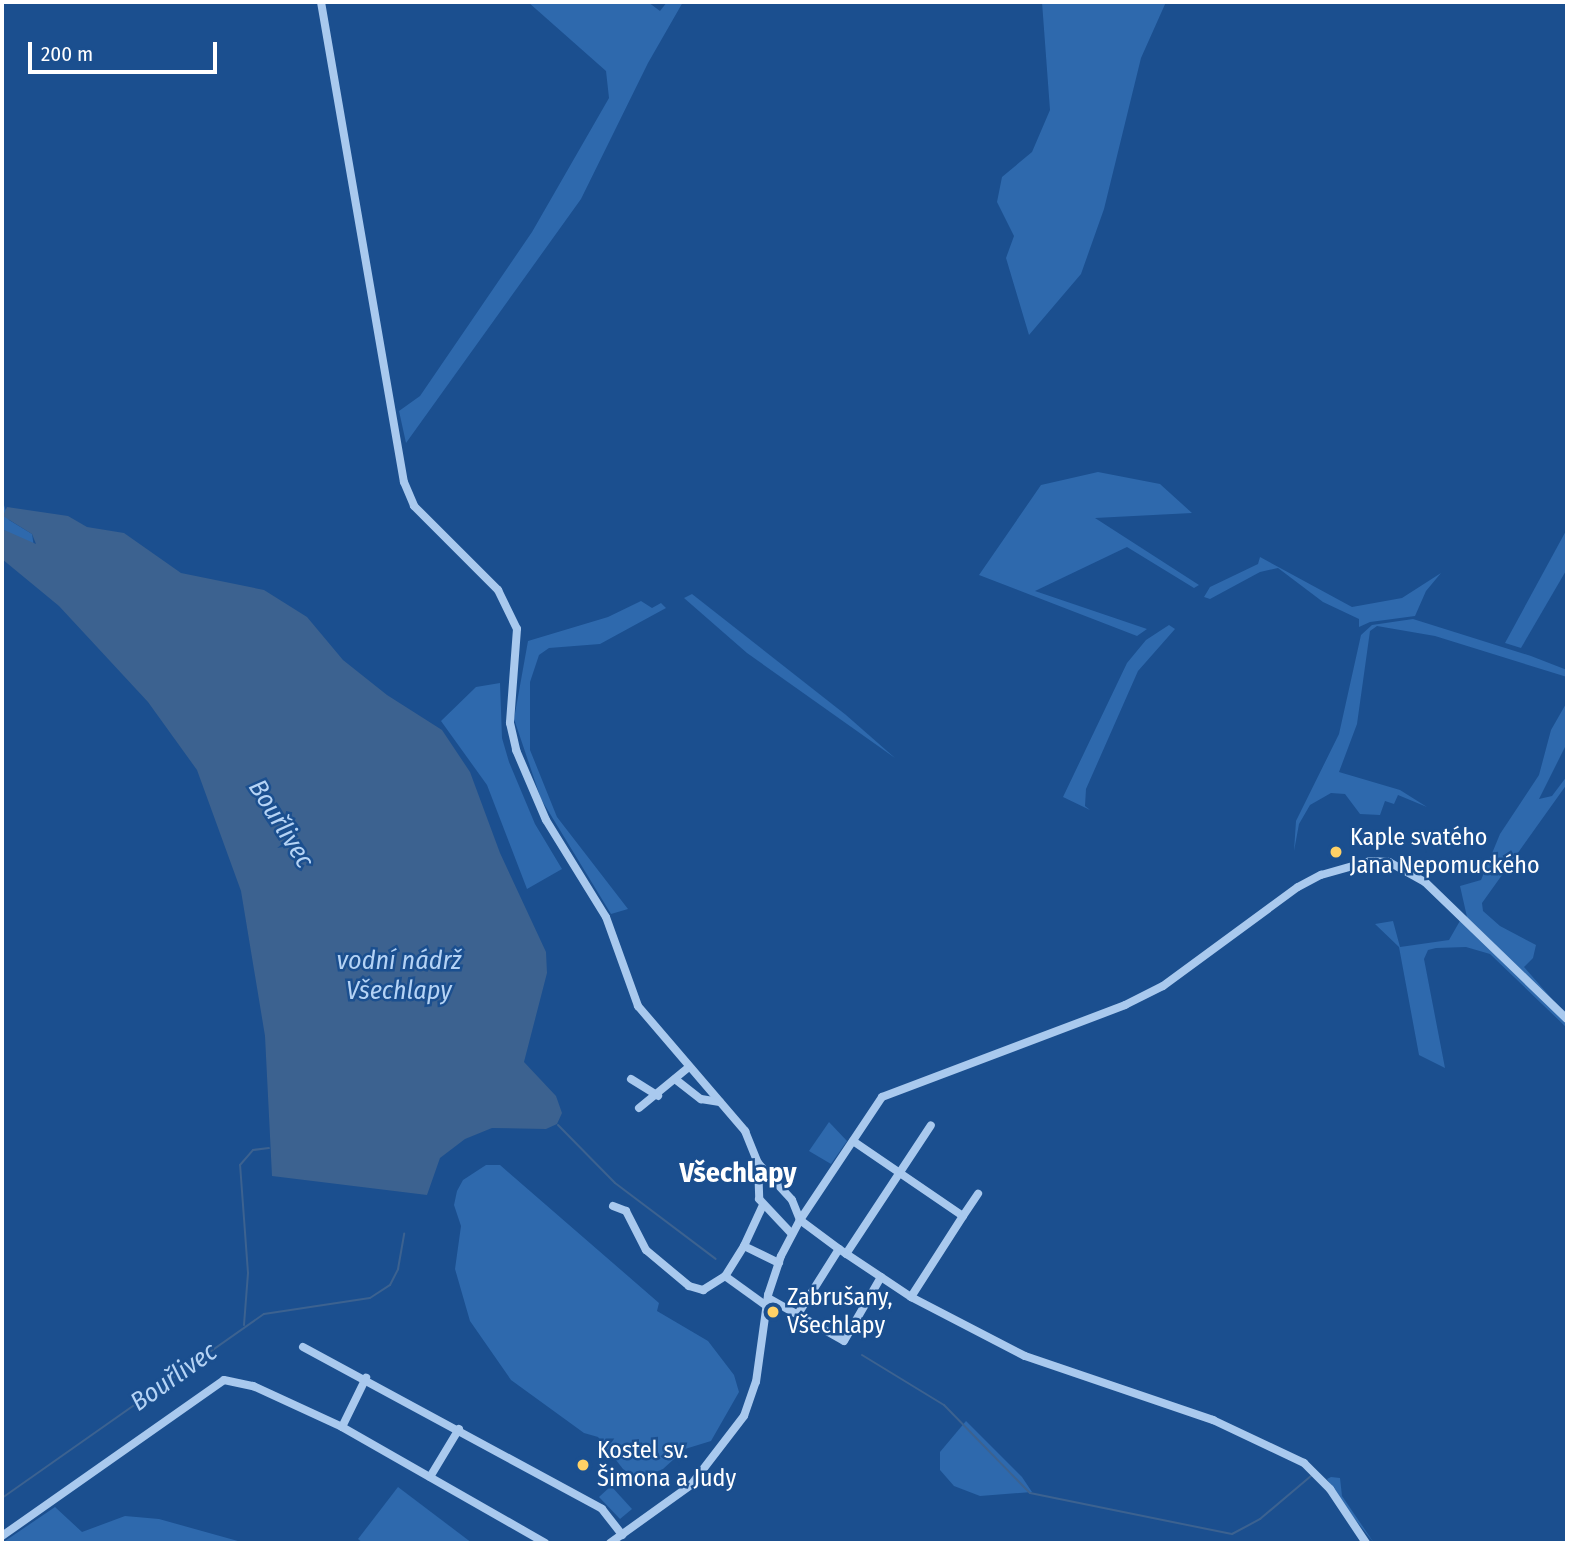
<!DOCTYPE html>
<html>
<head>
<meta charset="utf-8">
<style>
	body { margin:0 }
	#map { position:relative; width:1569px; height:1545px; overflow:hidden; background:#1b4f8f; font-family:"Fira Sans Condensed",sans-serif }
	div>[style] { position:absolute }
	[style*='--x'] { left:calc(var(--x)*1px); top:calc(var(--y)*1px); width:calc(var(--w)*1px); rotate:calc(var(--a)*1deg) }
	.green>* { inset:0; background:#2e69ad }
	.water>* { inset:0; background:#3c6290 }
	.stream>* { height:2px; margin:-1px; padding:0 1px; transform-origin:1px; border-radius:1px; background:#3c6290 }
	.minor>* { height:8px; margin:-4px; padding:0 4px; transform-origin:4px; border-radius:4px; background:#a9c9ee }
	.dots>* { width:19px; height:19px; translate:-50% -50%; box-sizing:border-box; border:4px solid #1b4f8f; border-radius:50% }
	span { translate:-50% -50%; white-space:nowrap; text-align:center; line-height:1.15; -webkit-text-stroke:5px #1b4f8f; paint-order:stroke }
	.poi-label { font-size:24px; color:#fff }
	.left { translate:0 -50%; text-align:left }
	.water-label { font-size:26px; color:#b5d3f5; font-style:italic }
	.quarter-label { font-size:28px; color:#fff; font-weight:700 }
	.frame { position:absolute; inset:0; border:4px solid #fff; pointer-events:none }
	.scale { position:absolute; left:28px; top:42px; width:189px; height:32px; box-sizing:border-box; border:4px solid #fff; border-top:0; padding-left:9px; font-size:21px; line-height:24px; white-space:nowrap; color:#fff; -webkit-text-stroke:5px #1b4f8f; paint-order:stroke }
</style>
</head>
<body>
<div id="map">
	<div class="green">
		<div style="clip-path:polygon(528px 2px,648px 2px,660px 11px,667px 2px,683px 2px,648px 63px,581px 199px,406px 443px,399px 411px,420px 396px,532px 232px,609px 98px,606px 71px)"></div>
		<div style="clip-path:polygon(1042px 2px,1166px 2px,1141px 58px,1104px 209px,1081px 274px,1029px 335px,1006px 258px,1014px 236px,997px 202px,1002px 177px,1032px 152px,1050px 110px)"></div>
		<div style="clip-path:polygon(1098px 472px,1160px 484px,1192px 513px,1095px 518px,1199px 585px,1194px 588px,1127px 547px,1035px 591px,1147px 629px,1137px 636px,979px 575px,1041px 485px)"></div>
		<div style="clip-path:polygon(2px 499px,9px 520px,32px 534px,34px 547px,2px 529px)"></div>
		<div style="clip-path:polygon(1567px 529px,1567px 569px,1521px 648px,1505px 643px)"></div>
		<div style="clip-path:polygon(1260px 557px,1352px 607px,1402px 598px,1441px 573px,1426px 591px,1415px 616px,1370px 622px,1359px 627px,1359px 619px,1323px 602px,1278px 568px,1260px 572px,1210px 599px,1204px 597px,1210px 587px,1258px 564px)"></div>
		<div style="clip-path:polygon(692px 594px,846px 715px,895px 758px,747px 653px,684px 598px)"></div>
		<div style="clip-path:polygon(641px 601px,652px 608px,661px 603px,666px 608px,600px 644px,549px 648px,539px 655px,530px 682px,530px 750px,557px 817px,628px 909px,611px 914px,541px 799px,514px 719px,528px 641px,608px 617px)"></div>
		<div style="clip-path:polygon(1413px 619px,1531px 656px,1567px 670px,1567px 677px,1435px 636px,1377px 626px,1370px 631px,1357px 724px,1339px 772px,1400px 790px,1427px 807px,1398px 795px,1394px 804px,1385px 801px,1380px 815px,1360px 814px,1345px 794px,1331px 793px,1310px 805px,1299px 824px,1294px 851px,1296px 821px,1339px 734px,1361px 635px,1372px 625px)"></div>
		<div style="clip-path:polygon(1169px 625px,1175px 629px,1138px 671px,1086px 789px,1085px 806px,1090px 810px,1063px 797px,1127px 663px,1146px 640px)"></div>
		<div style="clip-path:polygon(500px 683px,502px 738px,509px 762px,535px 824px,562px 869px,527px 889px,487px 785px,441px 721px,476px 687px)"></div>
		<div style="clip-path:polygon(1567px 702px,1567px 743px,1539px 799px,1552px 796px,1567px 776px,1567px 784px,1482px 903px,1483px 911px,1500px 926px,1536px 945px,1533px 958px,1524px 967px,1567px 1016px,1467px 917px,1460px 886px,1481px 880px,1500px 834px,1539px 775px,1551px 730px)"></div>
		<div style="clip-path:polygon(1461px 919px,1567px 1023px,1567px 1028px,1490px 954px,1466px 947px,1436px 948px,1428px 950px,1424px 959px,1445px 1068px,1419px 1055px,1399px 947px,1375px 924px,1393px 921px,1400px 947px,1449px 940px)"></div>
		<div style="clip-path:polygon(829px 1122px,847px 1141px,831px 1164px,809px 1151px)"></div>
		<div style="clip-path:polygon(486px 1165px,500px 1165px,659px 1303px,657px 1311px,708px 1341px,734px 1375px,739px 1392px,711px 1441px,685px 1449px,663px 1469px,638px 1479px,623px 1469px,598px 1437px,584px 1433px,511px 1380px,470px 1321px,455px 1269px,461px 1226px,454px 1205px,457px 1191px,463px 1180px)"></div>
		<div style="clip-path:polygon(966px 1421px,1022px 1477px,1032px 1492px,980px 1496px,954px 1486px,940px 1470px,940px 1452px)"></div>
		<div style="clip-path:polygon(1331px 1477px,1340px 1478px,1342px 1496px,1374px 1543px,1342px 1503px,1327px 1479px)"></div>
		<div style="clip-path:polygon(611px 1486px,632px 1509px,620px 1519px,599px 1497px)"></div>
		<div style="clip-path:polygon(398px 1487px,472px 1543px,363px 1543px,358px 1539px)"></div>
		<div style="clip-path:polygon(55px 1507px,82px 1532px,125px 1516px,159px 1519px,245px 1543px,2px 1543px)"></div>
	</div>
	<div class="water">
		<div style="clip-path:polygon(7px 507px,68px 516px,87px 527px,124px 533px,181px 573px,264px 590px,307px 617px,343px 660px,387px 695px,442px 730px,470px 772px,500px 853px,546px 952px,547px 973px,524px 1062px,556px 1096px,562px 1113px,557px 1124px,546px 1129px,492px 1128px,465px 1139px,440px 1158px,427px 1195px,272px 1176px,265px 1036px,241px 891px,197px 770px,148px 702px,59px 606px,2px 559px,2px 529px,36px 544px,32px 534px,3px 516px)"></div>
	</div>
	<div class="stream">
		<div style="--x:558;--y:1125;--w:81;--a:45.5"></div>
		<div style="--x:615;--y:1183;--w:126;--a:37"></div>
		<div style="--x:244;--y:1325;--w:52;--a:-85.6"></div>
		<div style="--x:248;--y:1273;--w:108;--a:-94.2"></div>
		<div style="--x:240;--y:1165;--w:20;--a:-49"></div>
		<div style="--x:253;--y:1150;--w:16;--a:-7"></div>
		<div style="--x:862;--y:1355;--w:96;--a:31.4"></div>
		<div style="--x:944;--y:1405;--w:123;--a:45.7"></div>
		<div style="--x:1030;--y:1493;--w:206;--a:11.5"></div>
		<div style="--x:1232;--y:1534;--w:32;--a:-28"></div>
		<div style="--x:1260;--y:1519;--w:67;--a:-40.1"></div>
		<div style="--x:2;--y:1498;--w:320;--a:-35.1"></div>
		<div style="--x:264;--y:1314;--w:107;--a:-8.6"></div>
		<div style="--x:370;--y:1298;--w:24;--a:-33"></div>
		<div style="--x:390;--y:1285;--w:18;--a:-63"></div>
		<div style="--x:398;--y:1269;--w:36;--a:-80"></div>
	</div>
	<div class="minor">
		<div style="--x:321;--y:2;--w:487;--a:80.2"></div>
		<div style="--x:404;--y:482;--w:26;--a:67"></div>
		<div style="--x:414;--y:506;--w:119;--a:45"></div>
		<div style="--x:498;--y:590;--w:43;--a:64"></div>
		<div style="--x:517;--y:629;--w:94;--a:94.3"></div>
		<div style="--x:510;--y:723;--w:28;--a:77"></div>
		<div style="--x:516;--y:750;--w:76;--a:66.8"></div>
		<div style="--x:546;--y:820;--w:114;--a:58.3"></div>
		<div style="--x:606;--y:917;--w:95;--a:70.2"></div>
		<div style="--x:638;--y:1006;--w:165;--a:49.4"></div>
		<div style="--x:745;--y:1131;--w:35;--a:68"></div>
		<div style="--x:758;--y:1163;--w:50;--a:47.4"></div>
		<div style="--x:792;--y:1200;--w:22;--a:68"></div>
		<div style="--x:800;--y:1220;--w:49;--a:36.6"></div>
		<div style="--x:839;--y:1249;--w:87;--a:33.7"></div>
		<div style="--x:911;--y:1297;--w:128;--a:27.4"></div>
		<div style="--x:1025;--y:1356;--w:199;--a:18.8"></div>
		<div style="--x:1213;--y:1420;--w:101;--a:25.3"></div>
		<div style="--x:1304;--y:1463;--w:37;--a:45"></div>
		<div style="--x:1330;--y:1489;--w:65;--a:56.3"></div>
		<div style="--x:631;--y:1079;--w:32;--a:32"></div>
		<div style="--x:675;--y:1079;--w:33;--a:38"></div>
		<div style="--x:701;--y:1099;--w:19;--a:9"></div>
		<div style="--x:639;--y:1108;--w:65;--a:-39.4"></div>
		<div style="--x:853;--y:1141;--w:133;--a:34.3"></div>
		<div style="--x:963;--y:1216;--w:96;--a:122.7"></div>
		<div style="--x:758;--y:1163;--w:36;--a:88"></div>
		<div style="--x:759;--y:1199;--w:48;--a:46.7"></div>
		<div style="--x:763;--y:1205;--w:45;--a:114.9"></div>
		<div style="--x:744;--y:1246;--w:39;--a:26"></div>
		<div style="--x:613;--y:1206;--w:14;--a:21"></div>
		<div style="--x:626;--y:1211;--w:44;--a:62.9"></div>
		<div style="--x:646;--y:1250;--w:56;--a:39.9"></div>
		<div style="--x:689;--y:1286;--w:15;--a:16"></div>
		<div style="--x:703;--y:1290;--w:26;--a:-32"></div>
		<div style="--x:963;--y:1216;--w:27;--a:-56"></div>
		<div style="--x:744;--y:1246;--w:36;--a:122"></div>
		<div style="--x:725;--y:1276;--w:53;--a:35.8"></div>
		<div style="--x:846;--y:1254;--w:154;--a:-56.6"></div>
		<div style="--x:768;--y:1298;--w:87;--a:29.5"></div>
		<div style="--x:844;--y:1341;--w:74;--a:-60"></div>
		<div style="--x:798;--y:1314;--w:77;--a:-57.8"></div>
		<div style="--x:303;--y:1347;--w:340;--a:28.4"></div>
		<div style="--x:602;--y:1509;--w:33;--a:52"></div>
		<div style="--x:342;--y:1427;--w:55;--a:-63.9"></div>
		<div style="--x:430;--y:1477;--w:56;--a:-58.9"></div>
		<div style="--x:2;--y:1536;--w:271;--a:-35.1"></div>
		<div style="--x:224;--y:1380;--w:30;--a:12"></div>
		<div style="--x:253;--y:1386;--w:98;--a:24.7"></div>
		<div style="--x:342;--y:1427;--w:234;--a:29.7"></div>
		<div style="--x:610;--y:1543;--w:100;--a:-35.6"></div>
		<div style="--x:691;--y:1485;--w:87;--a:-52.5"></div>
		<div style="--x:744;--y:1416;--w:36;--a:-71"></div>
		<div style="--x:756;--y:1382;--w:88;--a:-82.1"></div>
		<div style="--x:768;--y:1295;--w:41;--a:-71.6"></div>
		<div style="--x:781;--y:1256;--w:41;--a:-62.2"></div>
		<div style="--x:800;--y:1220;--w:148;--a:-56.3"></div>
		<div style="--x:882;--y:1097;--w:260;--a:-20.7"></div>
		<div style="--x:1125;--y:1005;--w:42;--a:-26.6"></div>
		<div style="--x:1163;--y:986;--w:167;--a:-36.3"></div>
		<div style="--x:1298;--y:887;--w:26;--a:-28"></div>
		<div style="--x:1321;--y:875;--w:51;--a:-15.9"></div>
		<div style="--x:1370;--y:861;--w:19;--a:3"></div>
		<div style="--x:1389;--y:862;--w:41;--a:29.1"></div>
		<div style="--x:1425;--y:882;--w:197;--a:44"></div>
	</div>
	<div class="dots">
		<div style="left:1336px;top:852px;background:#ffd166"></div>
		<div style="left:773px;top:1312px;background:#ffd166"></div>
		<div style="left:583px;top:1465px;background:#ffd166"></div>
	</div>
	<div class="poi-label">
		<span class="left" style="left:1350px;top:852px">Kaple svatého<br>Jana Nepomuckého</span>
		<span class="left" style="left:787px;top:1312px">Zabrušany,<br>Všechlapy</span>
		<span class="left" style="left:597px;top:1465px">Kostel sv.<br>Šimona a Judy</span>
	</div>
	<div class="water-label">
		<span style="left:281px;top:824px;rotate:58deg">Bouřlivec</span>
		<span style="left:399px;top:976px">vodní nádrž<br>Všechlapy</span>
		<span style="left:174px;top:1377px;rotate:-35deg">Bouřlivec</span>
	</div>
	<div class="quarter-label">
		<span style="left:738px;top:1173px">Všechlapy</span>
	</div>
	<div class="frame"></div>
	<div class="scale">200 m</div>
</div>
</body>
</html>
